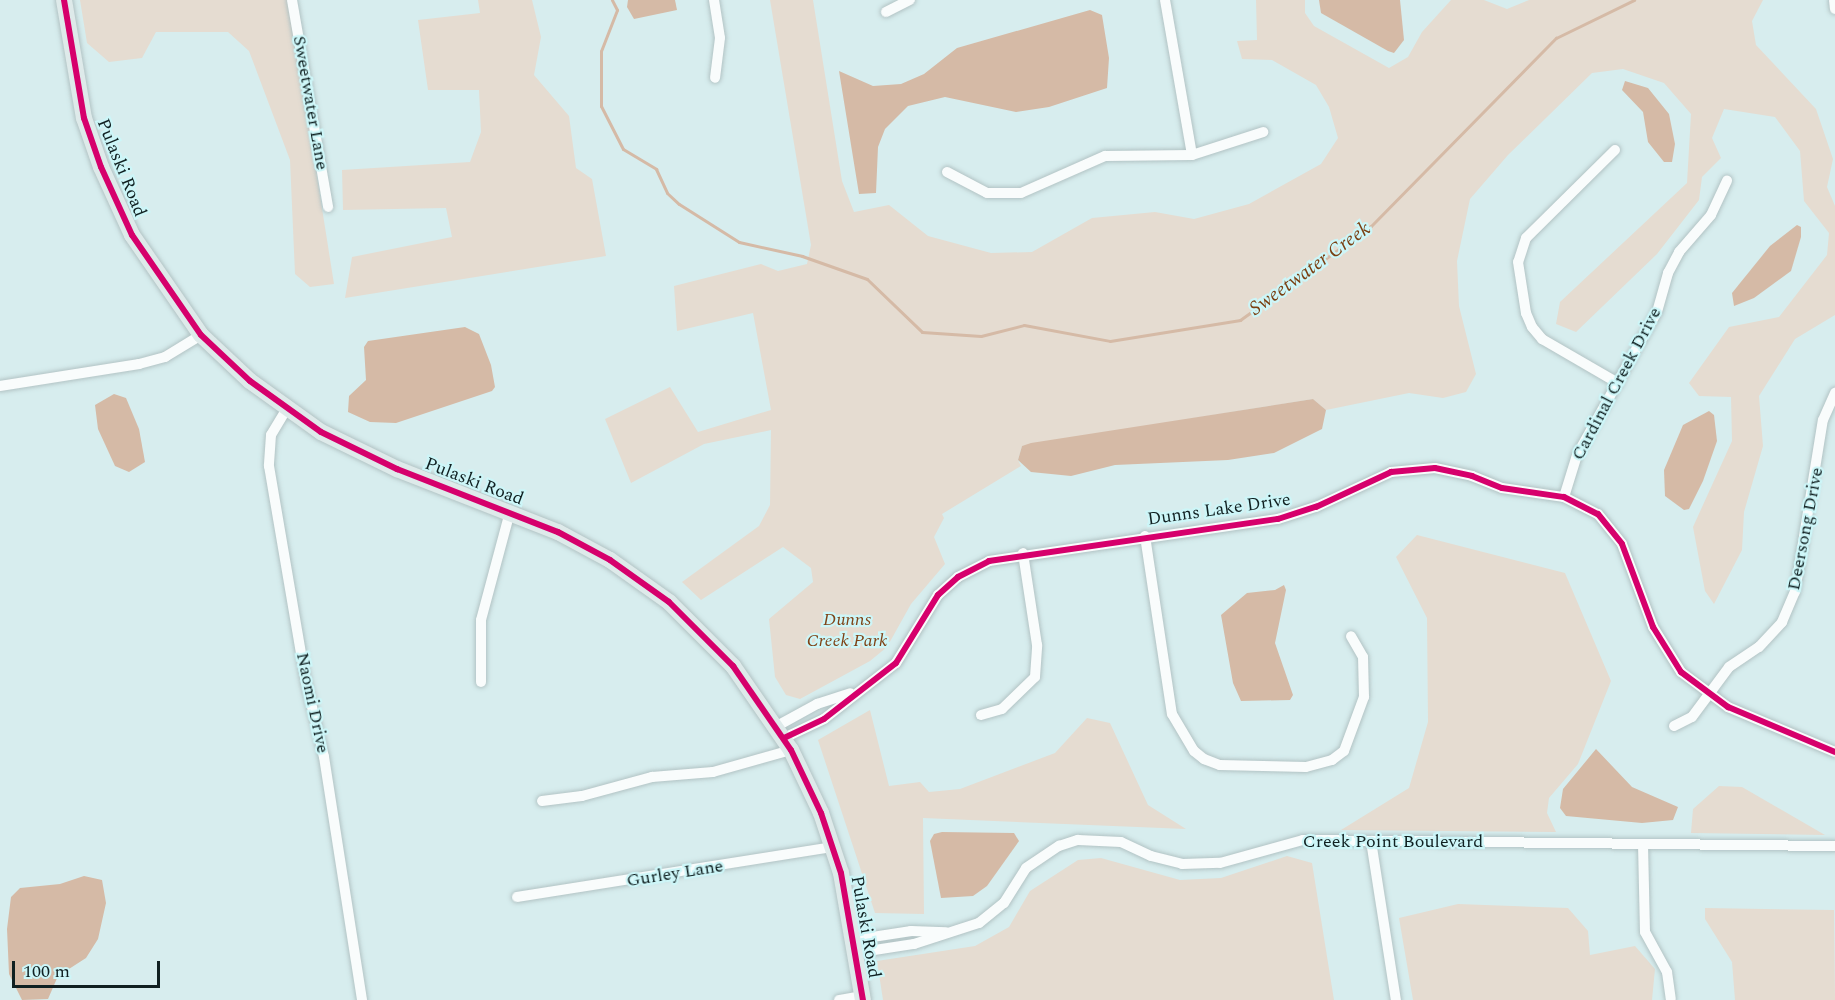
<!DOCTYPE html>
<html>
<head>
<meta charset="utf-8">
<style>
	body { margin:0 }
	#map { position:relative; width:1835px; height:1000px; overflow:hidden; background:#d7edee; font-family:Spectral,serif }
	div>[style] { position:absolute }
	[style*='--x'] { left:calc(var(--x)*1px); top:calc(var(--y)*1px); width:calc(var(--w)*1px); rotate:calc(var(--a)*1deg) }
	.green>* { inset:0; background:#e5dcd1 }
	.water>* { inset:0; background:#d5baa6 }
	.stream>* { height:3px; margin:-1.5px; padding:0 1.5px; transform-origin:1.5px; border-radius:1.5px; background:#d5baa6 }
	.roads { filter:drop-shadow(0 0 2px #b2c3c4) drop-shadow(0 0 2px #b2c3c4) }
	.street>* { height:10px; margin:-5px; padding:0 5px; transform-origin:5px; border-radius:5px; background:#f9fcfc }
	.primary>* { height:16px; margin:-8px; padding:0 8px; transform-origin:8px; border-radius:8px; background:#deeaea }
	.cycleway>* { height:6px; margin:-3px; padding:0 3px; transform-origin:3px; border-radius:3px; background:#d6006c }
	span { translate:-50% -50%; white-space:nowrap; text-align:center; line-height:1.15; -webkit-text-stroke:4.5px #cdf6f8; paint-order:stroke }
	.street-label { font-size:18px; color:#102021 }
	.park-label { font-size:18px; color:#7f4316; font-style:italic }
	.water-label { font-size:20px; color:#7a3f11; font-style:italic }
	.scale { position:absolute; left:12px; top:961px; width:148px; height:27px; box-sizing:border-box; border:3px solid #102021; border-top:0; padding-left:8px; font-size:18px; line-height:21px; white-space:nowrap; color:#102021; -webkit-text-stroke:4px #cdf6f8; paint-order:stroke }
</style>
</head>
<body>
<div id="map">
	<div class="green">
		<div style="clip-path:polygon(80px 0,289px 0,334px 284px,310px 287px,295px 274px,290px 160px,249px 51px,228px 32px,156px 32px,142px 58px,109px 62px,87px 43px)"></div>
		<div style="clip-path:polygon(478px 0,532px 0,541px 37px,534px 75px,569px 116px,576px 168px,592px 179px,606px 256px,345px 298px,352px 257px,452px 237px,446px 208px,343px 210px,342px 170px,470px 162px,481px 132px,479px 90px,428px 90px,418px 20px,480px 13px)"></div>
		<div style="clip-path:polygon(770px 0,813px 0,842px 181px,854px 212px,889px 205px,928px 236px,991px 253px,1032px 252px,1092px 218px,1155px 212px,1194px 219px,1249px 204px,1321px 164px,1338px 138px,1329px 107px,1316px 85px,1272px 60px,1242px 59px,1237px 41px,1257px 40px,1256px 0,1305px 0,1305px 13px,1314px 26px,1389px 68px,1408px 57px,1422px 32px,1451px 0,1484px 0,1507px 9px,1529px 0,1763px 0,1752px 21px,1756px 45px,1816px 109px,1833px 159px,1827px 187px,1835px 206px,1835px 315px,1795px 339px,1759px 396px,1763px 446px,1744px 512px,1742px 550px,1714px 604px,1705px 591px,1693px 527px,1732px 441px,1731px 397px,1699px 396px,1689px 383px,1729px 327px,1779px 317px,1827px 255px,1829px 233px,1804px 201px,1800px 151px,1775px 117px,1724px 109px,1712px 138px,1721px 158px,1702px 177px,1699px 200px,1657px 254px,1576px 332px,1556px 324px,1560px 302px,1687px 183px,1691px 114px,1664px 83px,1623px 69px,1592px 73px,1508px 155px,1470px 199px,1457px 261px,1459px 306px,1476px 374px,1466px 392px,1443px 398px,1409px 393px,1326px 410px,1313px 399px,1022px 446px,1018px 460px,1021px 466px,942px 514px,944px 518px,934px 537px,945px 564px,911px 604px,887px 647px,870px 661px,800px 699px,786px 695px,775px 677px,769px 619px,813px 582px,811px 568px,783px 547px,701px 600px,682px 582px,759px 526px,770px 505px,771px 430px,704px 444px,631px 483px,605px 419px,670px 387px,698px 432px,771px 410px,753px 313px,677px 331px,674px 286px,761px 264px,778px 271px,807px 264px,811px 245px)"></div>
		<div style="clip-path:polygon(1417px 535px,1565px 573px,1611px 681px,1578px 764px,1549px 798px,1547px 813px,1556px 832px,1341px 830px,1409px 788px,1428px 722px,1427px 618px,1396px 557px)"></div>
		<div style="clip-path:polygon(870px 710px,889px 786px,920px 782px,929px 792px,960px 789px,1055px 753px,1087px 718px,1110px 723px,1148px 805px,1186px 829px,923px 818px,924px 914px,875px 913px,818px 740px)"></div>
		<div style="clip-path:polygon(1719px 786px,1742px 787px,1825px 835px,1691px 833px,1693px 809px)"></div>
		<div style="clip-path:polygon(1287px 856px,1312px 863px,1334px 1000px,883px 1000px,877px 961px,975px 946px,1009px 927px,1030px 891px,1078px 860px,1101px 858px,1180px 880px,1221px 878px)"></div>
		<div style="clip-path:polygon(1458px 904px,1568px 908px,1588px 931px,1590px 955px,1635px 946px,1655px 969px,1652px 1000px,1413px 1000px,1399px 918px)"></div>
		<div style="clip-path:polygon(1705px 908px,1834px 910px,1835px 1000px,1735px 1000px,1732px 962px,1705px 919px)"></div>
	</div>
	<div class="water">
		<div style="clip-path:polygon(628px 0,675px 0,677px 10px,634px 19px,627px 7px)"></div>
		<div style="clip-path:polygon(1319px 0,1400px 0,1404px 40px,1394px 53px,1388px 51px,1321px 13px)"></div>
		<div style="clip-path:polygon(1090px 10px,1102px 15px,1109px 58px,1107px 88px,1049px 107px,1016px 112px,945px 97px,908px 106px,885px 129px,878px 147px,876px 193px,859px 194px,839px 71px,873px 86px,901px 84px,924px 74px,957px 48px)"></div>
		<div style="clip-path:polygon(1625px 81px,1648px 88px,1669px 114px,1675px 144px,1672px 162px,1664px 162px,1648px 142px,1643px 112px,1622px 90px)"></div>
		<div style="clip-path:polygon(1797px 225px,1801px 227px,1801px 237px,1791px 271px,1754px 298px,1734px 306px,1732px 293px,1770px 246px)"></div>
		<div style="clip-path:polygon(465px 327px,479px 334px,491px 365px,495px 387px,492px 391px,396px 423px,370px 422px,348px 412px,349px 396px,366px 380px,364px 347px,368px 341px)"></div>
		<div style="clip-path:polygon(114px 394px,126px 398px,139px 429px,145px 462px,129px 472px,115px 466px,98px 429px,95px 405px)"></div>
		<div style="clip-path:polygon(1313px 399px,1326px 410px,1322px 429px,1274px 453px,1228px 460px,1115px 465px,1071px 476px,1031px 472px,1018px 460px,1022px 446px,1031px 443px)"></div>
		<div style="clip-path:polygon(1709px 411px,1714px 415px,1717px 441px,1703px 481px,1689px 509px,1684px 510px,1665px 496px,1664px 470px,1683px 425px)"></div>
		<div style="clip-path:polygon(1284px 585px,1286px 590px,1275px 643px,1293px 695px,1290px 700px,1241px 701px,1233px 683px,1221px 615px,1247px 593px,1275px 590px)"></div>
		<div style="clip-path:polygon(1596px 749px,1632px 787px,1678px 807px,1673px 820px,1642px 823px,1566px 816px,1560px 808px,1563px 789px)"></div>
		<div style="clip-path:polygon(942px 832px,1014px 833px,1019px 841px,987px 886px,973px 896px,941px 898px,930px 841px,934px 834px)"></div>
		<div style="clip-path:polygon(84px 876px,102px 880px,106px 903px,98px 939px,86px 958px,58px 976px,48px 999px,22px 1000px,9px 974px,7px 929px,11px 897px,20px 888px,60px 884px)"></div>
	</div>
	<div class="stream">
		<div style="--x:612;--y:0;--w:11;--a:63"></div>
		<div style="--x:617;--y:10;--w:44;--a:111.3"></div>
		<div style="--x:601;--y:51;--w:55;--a:90"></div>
		<div style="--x:601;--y:106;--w:48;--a:62.9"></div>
		<div style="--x:623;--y:149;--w:39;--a:31"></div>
		<div style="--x:656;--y:169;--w:26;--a:65"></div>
		<div style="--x:667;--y:193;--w:16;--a:43"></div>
		<div style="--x:679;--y:204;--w:71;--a:32.3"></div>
		<div style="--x:739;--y:242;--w:65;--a:12.5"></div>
		<div style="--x:802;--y:256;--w:69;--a:19.5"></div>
		<div style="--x:867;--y:279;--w:76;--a:43.9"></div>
		<div style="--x:922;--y:332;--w:59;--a:3.9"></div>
		<div style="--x:981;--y:336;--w:44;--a:-14.3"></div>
		<div style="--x:1024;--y:325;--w:87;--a:10.5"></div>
		<div style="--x:1110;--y:341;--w:132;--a:-9.2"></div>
		<div style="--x:1240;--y:320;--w:161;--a:-35.7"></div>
		<div style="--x:1371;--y:226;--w:264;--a:-45.5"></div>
		<div style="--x:1556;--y:38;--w:87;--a:-26"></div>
	</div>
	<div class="roads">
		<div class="street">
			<div style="--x:292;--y:0;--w:210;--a:80.1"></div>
			<div style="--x:714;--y:0;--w:38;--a:81"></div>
			<div style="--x:720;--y:38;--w:40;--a:97.1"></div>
			<div style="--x:1165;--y:0;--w:157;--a:80.1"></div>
			<div style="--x:1834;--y:0;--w:9;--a:84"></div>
			<div style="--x:886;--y:12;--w:27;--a:-27"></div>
			<div style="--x:1615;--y:150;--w:125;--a:135.3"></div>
			<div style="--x:1526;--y:238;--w:25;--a:108"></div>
			<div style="--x:1518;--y:262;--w:52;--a:81.1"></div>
			<div style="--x:1526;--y:313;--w:15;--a:67"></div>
			<div style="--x:1532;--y:327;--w:16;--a:50"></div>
			<div style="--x:1542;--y:339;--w:88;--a:30.1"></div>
			<div style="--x:947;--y:172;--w:45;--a:27.7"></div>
			<div style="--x:987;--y:193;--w:34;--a:0"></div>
			<div style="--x:1021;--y:193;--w:92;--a:-23.8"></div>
			<div style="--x:1105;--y:156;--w:87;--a:-0.7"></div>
			<div style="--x:1192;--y:155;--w:75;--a:-17.9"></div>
			<div style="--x:0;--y:386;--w:141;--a:-9"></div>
			<div style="--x:139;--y:364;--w:27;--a:-15"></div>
			<div style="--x:165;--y:357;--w:42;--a:-31.4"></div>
			<div style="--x:286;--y:410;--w:29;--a:121"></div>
			<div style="--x:271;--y:435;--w:31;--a:94"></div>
			<div style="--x:269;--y:466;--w:219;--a:80.3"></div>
			<div style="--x:306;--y:682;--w:77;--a:76.5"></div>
			<div style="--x:324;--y:757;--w:246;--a:81.1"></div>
			<div style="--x:1564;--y:497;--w:44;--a:-72.8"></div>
			<div style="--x:1577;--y:455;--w:164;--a:-60.8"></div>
			<div style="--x:1657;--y:312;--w:41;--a:-74.2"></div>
			<div style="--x:1668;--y:273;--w:24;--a:-62"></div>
			<div style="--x:1679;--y:252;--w:49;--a:-49.1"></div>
			<div style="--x:1711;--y:215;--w:38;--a:-65"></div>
			<div style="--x:1145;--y:536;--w:180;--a:81.4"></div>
			<div style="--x:1172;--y:714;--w:43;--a:59.3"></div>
			<div style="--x:1194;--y:751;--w:13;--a:39"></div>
			<div style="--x:1204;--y:759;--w:17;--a:21"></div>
			<div style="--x:1220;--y:765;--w:86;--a:1.3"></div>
			<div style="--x:1306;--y:767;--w:27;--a:-15"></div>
			<div style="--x:1332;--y:760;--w:15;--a:-37"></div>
			<div style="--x:1344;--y:751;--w:58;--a:-69.7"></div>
			<div style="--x:1364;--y:697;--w:40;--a:-91.4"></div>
			<div style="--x:1363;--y:657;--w:24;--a:-120"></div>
			<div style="--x:481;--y:682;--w:62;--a:-90"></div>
			<div style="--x:481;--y:620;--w:112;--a:-75"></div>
			<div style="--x:981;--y:715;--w:22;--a:-16"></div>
			<div style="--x:1002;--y:709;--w:46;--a:-44.1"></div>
			<div style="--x:1035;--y:677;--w:32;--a:-86"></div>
			<div style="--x:1037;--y:645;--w:93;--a:-98.7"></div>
			<div style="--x:777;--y:726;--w:46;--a:-28.8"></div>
			<div style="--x:817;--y:704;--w:35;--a:-18"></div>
			<div style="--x:1674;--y:726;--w:20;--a:-27"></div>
			<div style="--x:1692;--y:717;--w:62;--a:-53.5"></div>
			<div style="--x:1729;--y:667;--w:36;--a:-34"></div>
			<div style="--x:1759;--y:647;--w:34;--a:-47"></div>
			<div style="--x:1782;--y:622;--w:33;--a:-67"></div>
			<div style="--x:1795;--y:592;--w:174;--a:-80.8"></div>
			<div style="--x:1823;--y:420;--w:30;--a:-66"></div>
			<div style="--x:784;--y:738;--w:44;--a:-25.4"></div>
			<div style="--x:824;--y:719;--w:91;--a:-37.9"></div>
			<div style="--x:896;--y:663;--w:80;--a:-58.3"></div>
			<div style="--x:938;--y:595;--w:27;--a:-42"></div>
			<div style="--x:958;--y:577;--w:35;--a:-27"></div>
			<div style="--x:989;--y:561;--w:292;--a:-8.3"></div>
			<div style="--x:1278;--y:519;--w:40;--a:-18"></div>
			<div style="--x:1316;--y:507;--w:83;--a:-25"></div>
			<div style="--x:1391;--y:472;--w:44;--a:-5.2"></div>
			<div style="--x:1435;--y:468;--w:38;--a:12"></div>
			<div style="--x:1472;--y:476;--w:32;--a:22"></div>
			<div style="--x:1502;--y:488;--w:63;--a:8.3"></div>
			<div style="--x:1564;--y:497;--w:38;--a:27"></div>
			<div style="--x:1598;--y:514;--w:38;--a:51"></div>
			<div style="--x:1622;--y:544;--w:89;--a:69.5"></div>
			<div style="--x:1653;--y:627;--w:53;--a:58.1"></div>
			<div style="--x:1681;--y:672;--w:59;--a:36.7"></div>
			<div style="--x:1728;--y:707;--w:116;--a:22.8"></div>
			<div style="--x:542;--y:801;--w:40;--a:-7.1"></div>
			<div style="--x:582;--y:796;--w:73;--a:-15.2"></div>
			<div style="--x:652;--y:777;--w:61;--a:-4.7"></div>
			<div style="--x:713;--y:772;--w:81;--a:-15.8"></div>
			<div style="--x:1371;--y:841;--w:161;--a:81.1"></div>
			<div style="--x:1643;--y:844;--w:88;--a:88.7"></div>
			<div style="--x:1645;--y:932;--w:46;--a:61.2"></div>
			<div style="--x:1667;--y:972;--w:27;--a:82"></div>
			<div style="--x:517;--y:897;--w:320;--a:-9"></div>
			<div style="--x:853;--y:940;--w:59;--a:-8.8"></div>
			<div style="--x:911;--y:931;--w:35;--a:2"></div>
			<div style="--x:855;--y:953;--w:60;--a:-8.7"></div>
			<div style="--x:914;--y:944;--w:68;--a:-17.9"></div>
			<div style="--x:979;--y:923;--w:32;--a:-39"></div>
			<div style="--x:1004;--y:903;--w:41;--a:-57.8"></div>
			<div style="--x:1026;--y:868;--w:40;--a:-34"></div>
			<div style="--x:1059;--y:846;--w:20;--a:-18"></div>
			<div style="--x:1078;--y:840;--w:43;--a:2.7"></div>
			<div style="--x:1121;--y:842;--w:33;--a:25"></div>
			<div style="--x:1151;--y:856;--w:32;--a:14"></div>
			<div style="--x:1182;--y:864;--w:38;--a:-2"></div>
			<div style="--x:1220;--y:863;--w:86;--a:-15.5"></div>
			<div style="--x:1303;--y:840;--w:532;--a:0.65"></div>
			<div style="--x:839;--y:1000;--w:23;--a:-10"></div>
		</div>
		<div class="primary">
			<div style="--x:64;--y:0;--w:120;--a:80.4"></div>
			<div style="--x:84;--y:118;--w:52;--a:70.9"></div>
			<div style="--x:101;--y:167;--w:75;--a:65.5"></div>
			<div style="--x:132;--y:235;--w:121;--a:55.4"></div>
			<div style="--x:201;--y:335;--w:67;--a:43.2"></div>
			<div style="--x:250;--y:381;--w:87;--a:35.7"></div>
			<div style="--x:321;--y:432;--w:85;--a:26"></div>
			<div style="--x:397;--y:469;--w:173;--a:21.4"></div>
			<div style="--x:558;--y:532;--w:59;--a:28.3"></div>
			<div style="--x:610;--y:560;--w:72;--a:35.4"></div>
			<div style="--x:669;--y:602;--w:91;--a:45"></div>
			<div style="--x:733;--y:666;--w:102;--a:55.4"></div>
			<div style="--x:791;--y:750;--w:70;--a:64.5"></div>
			<div style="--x:821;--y:813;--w:63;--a:71.6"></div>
			<div style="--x:841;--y:873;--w:129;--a:80.2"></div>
		</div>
	</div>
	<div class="cycleway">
		<div style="--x:64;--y:0;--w:120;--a:80.4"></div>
		<div style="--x:84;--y:118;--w:52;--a:70.9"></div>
		<div style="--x:101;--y:167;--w:75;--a:65.5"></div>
		<div style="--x:132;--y:235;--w:121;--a:55.4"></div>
		<div style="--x:201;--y:335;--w:67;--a:43.2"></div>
		<div style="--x:250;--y:381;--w:87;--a:35.7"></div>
		<div style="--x:321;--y:432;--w:85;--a:26"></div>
		<div style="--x:397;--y:469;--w:173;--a:21.4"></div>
		<div style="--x:558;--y:532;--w:59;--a:28.3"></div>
		<div style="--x:610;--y:560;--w:72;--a:35.4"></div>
		<div style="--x:669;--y:602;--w:91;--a:45"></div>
		<div style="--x:733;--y:666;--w:102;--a:55.4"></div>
		<div style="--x:791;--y:750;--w:70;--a:64.5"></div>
		<div style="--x:821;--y:813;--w:63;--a:71.6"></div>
		<div style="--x:841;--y:873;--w:129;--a:80.2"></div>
		<div style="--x:784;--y:738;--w:44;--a:-25.4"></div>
		<div style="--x:824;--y:719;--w:91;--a:-37.9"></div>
		<div style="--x:896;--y:663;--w:80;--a:-58.3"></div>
		<div style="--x:938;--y:595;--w:27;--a:-42"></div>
		<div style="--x:958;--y:577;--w:35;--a:-27"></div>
		<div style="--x:989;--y:561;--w:292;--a:-8.3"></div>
		<div style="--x:1278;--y:519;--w:40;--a:-18"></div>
		<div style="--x:1316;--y:507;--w:83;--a:-25"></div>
		<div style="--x:1391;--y:472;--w:44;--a:-5.2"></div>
		<div style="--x:1435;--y:468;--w:38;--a:12"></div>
		<div style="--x:1472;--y:476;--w:32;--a:22"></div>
		<div style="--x:1502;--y:488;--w:63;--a:8.3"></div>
		<div style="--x:1564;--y:497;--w:38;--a:27"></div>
		<div style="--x:1598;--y:514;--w:38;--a:51"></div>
		<div style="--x:1622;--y:544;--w:89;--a:69.5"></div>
		<div style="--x:1653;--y:627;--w:53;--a:58.1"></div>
		<div style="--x:1681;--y:672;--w:59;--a:36.7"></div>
		<div style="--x:1728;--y:707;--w:116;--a:22.8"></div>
	</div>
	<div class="street-label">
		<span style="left:310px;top:103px;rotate:80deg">Sweetwater Lane</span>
		<span style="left:121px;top:168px;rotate:68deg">Pulaski Road</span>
		<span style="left:1617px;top:384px;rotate:-62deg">Cardinal Creek Drive</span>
		<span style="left:474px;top:482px;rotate:21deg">Pulaski Road</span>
		<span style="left:1219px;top:510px;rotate:-8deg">Dunns Lake Drive</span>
		<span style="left:1806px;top:529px;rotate:-79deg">Deersong Drive</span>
		<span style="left:312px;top:703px;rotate:78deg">Naomi Drive</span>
		<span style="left:1393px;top:842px">Creek Point Boulevard</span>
		<span style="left:675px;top:874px;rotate:-9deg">Gurley Lane</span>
		<span style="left:865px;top:927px;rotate:80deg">Pulaski Road</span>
	</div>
	<div class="park-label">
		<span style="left:847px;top:631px">Dunns<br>Creek Park</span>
	</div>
	<div class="water-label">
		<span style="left:1310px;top:269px;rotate:-36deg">Sweetwater Creek</span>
	</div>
	<div class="scale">100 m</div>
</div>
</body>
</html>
